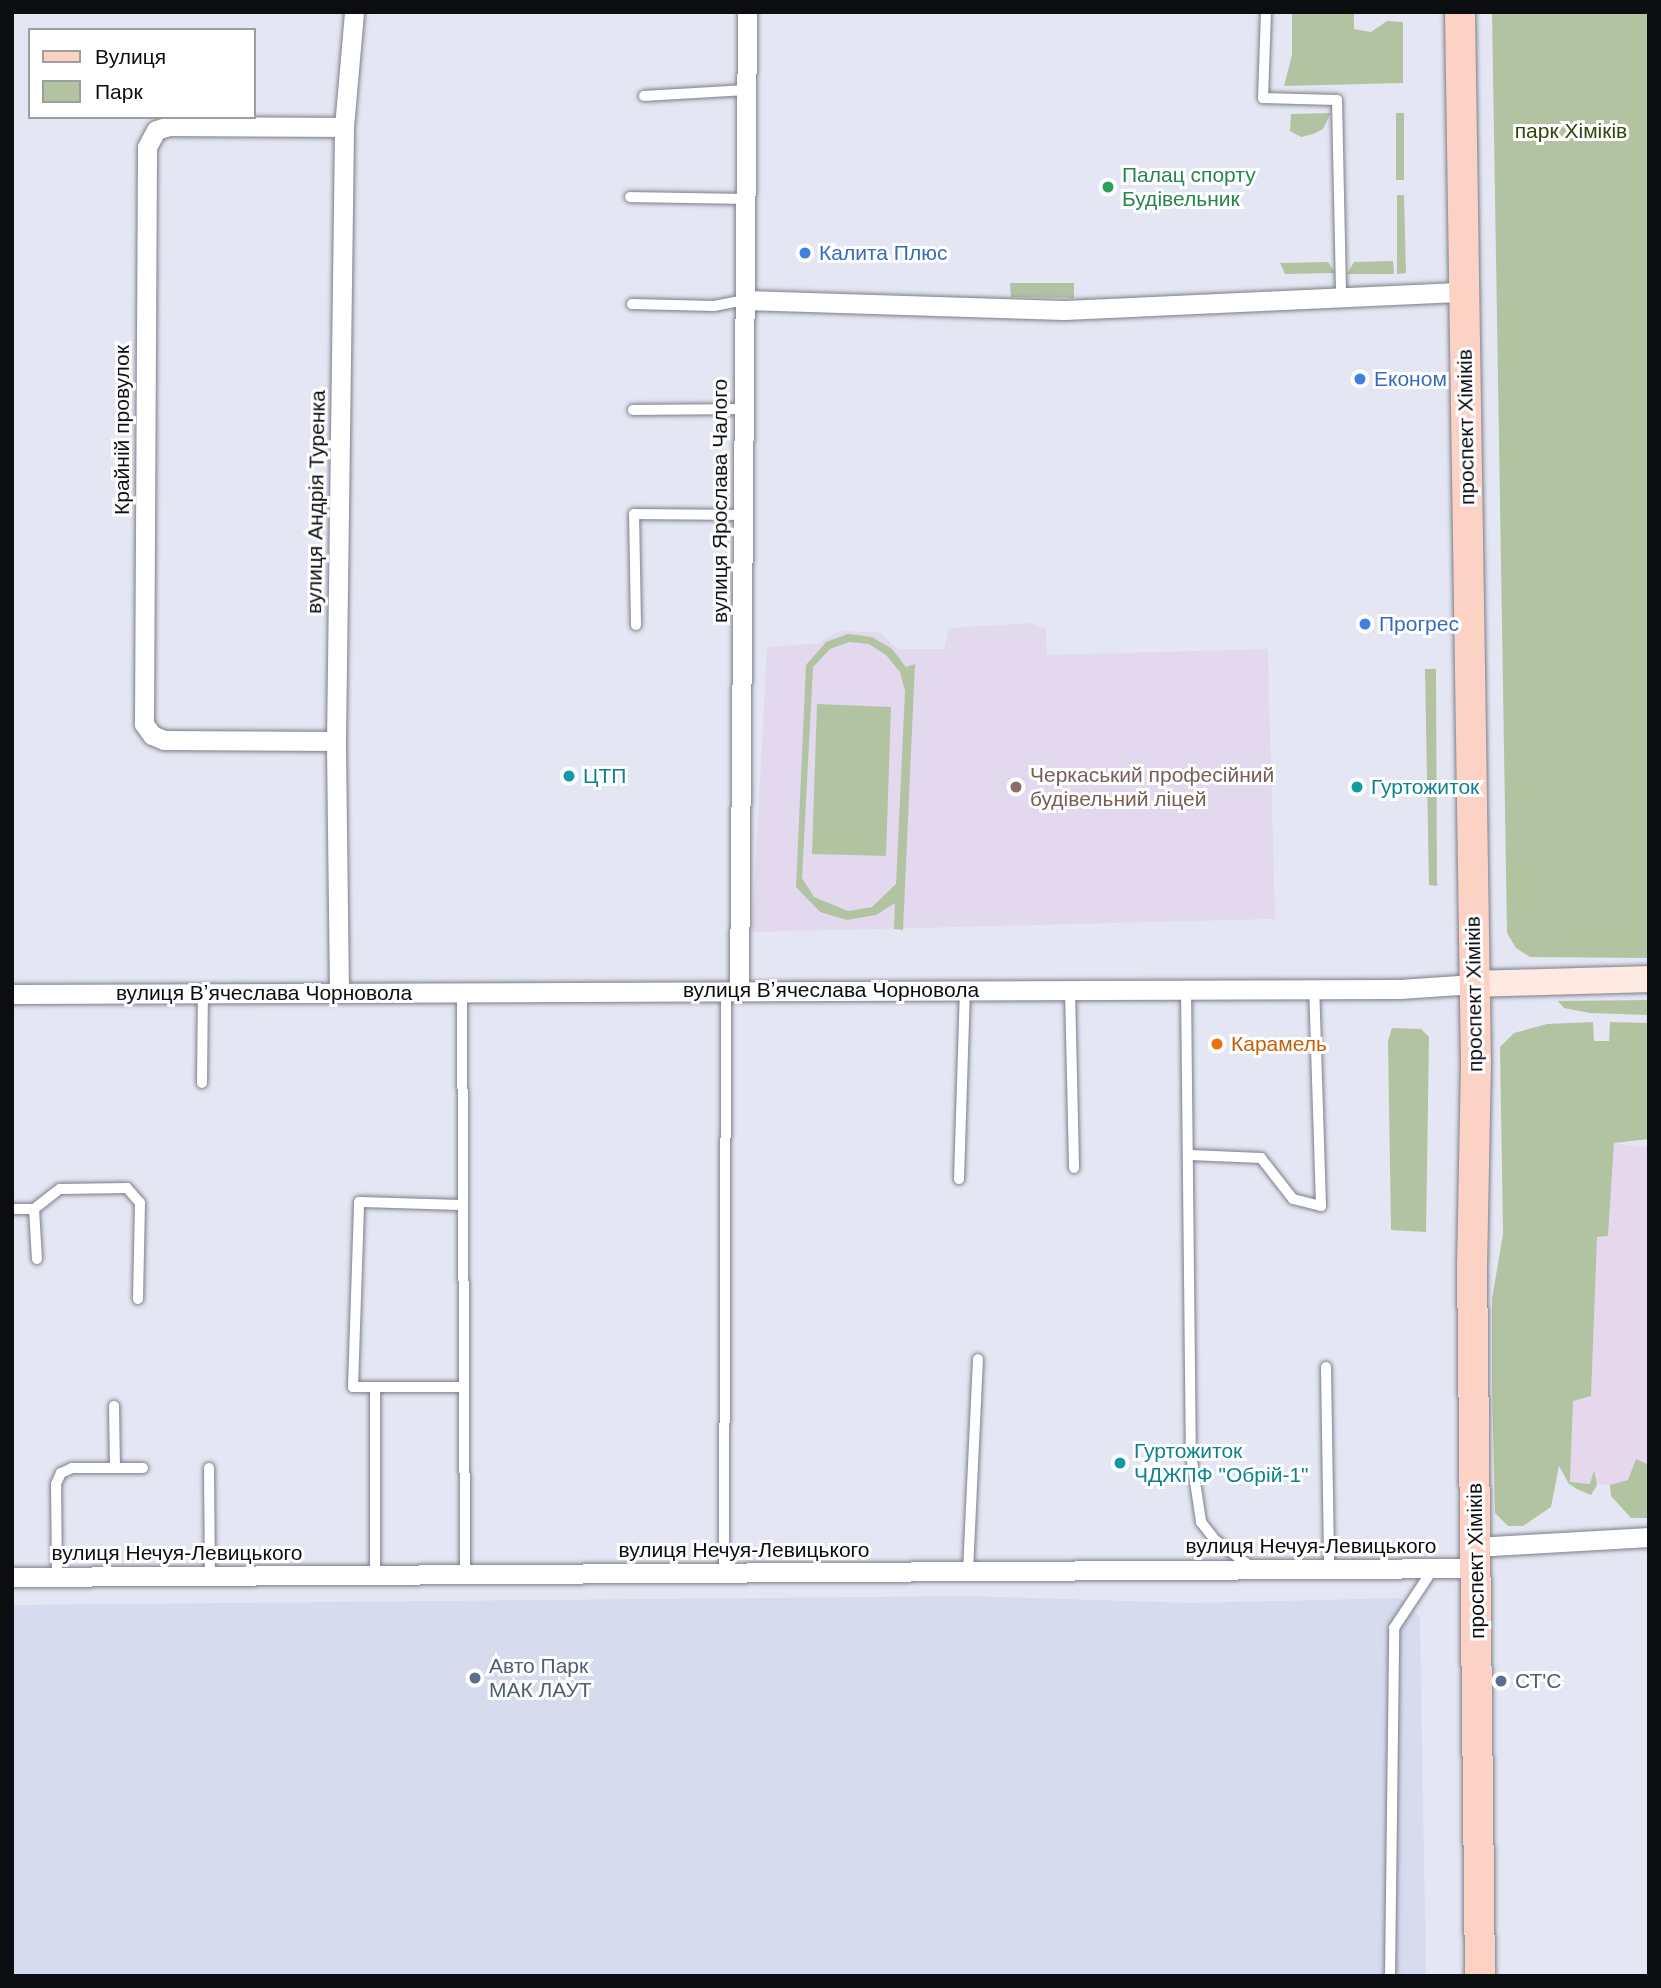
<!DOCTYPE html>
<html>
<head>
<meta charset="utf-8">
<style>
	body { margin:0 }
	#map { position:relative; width:1661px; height:1988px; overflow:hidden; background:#e4e7f3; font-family:Helvetica,sans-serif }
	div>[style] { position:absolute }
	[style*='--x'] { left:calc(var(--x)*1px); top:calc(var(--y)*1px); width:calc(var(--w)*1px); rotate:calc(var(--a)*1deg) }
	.commercial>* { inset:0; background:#e5d8ec }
	.built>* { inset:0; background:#d7dbee }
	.education>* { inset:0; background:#e2d9ee }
	.green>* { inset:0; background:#b2c3a2 }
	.roads { filter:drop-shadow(0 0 2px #7c7e89) drop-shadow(0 0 2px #7c7e89) }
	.lane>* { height:10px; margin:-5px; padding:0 5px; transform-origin:5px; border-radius:5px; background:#fff }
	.street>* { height:19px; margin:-9.5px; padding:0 9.5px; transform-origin:9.5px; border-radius:9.5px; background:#fff }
	.secondary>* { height:26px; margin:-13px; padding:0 13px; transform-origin:13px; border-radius:13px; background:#fee8e2 }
	.primary>* { height:30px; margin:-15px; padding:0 15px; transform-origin:15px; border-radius:15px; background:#fcd2c5 }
	.dots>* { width:19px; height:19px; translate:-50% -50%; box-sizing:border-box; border:4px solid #fff; border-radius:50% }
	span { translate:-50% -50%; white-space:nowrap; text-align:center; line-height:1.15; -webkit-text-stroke:6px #fff; paint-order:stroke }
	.park-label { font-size:21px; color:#2f470b }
	.leisure-label { font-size:21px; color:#27864d }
	.left { translate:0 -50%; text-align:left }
	.shop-label { font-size:21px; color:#366cbe }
	.street-label { font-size:21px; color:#0c0d11 }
	.education-label { font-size:21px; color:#785e54 }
	.culture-label { font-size:21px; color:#0d838f }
	.food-label { font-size:21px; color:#c56008 }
	.service-label { font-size:21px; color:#4e5e75 }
	.frame { position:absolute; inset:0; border:14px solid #0c0d11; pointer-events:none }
	.legend { position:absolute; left:28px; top:28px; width:228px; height:91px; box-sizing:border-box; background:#fff; border:2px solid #9e9ea0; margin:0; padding:9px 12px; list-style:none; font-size:21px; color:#0c0d11 }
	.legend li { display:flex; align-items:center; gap:14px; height:35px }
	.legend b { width:35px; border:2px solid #9e9ea0 }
</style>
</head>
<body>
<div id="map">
	<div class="commercial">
		<div style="clip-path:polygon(1614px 1143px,1649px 1148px,1649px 1487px,1570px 1483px,1578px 1236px,1608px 1236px)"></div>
	</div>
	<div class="built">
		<div style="clip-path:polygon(968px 1596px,1192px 1603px,1400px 1598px,1420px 1618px,1426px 1976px,12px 1976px,12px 1605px)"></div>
	</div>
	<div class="education">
		<div style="clip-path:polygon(1029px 623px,1046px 629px,1047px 655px,1268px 649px,1275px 919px,752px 932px,767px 647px,819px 643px,838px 631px,879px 632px,897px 649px,944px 649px,949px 628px)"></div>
	</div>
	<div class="green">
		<div style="clip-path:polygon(1292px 12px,1354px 12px,1354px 29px,1371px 32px,1387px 21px,1403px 22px,1403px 83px,1284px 86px,1292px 55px)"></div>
		<div style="clip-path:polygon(1492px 12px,1649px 12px,1649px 958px,1530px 957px,1516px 948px,1507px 933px)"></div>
		<div style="clip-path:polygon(1331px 113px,1323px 129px,1313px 134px,1301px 137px,1290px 131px,1291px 114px)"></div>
		<div style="clip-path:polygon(1396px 113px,1404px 113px,1404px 180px,1396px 180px)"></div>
		<div style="clip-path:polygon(1397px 195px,1404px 195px,1406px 273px,1397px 274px)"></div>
		<div style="clip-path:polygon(1393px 261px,1394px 274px,1347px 274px,1354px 262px)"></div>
		<div style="clip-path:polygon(1328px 262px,1335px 273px,1285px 274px,1280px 263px)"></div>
		<div style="clip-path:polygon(1010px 283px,1074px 283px,1074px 298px,1011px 297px)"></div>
		<div style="clip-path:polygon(evenodd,848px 634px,872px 637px,892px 649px,906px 667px,915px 664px,903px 930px,894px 929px,895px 903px,876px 915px,847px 920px,820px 912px,796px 887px,806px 665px,826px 642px,848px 634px,849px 642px,869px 644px,886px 655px,900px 672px,905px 691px,896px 884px,872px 907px,848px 911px,814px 897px,802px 878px,813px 667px,830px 649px,849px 642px)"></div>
		<div style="clip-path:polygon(1425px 669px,1436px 669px,1437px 886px,1429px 885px)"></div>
		<div style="clip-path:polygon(817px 704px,891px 707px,886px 856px,812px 854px)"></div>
		<div style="clip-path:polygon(1649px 1000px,1649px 1015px,1590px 1013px,1564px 1008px,1558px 1001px)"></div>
		<div style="clip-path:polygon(1593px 1022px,1594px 1041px,1609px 1041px,1610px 1022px,1649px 1023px,1649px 1139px,1614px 1143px,1608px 1236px,1597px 1237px,1591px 1396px,1573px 1401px,1570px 1482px,1590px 1484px,1594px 1470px,1597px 1485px,1591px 1495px,1577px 1489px,1569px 1484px,1559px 1466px,1551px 1507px,1523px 1526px,1508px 1526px,1495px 1513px,1492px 1384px,1492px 1299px,1503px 1234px,1500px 1047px,1514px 1033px,1547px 1024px)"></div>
		<div style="clip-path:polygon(1392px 1028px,1421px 1029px,1429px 1037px,1426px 1232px,1391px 1230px,1388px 1041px)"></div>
		<div style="clip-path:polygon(1636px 1459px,1649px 1465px,1648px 1518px,1631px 1518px,1611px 1496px,1610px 1485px,1628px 1480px)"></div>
	</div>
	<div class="roads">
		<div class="lane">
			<div style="--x:1266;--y:12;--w:86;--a:92"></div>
			<div style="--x:1263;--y:98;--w:74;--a:1.5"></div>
			<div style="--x:1337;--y:100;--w:199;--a:88.8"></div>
			<div style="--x:644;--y:96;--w:102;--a:-3.4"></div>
			<div style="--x:630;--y:197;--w:115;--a:1"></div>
			<div style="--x:632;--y:304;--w:82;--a:1.4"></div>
			<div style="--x:714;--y:306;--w:32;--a:-11"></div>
			<div style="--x:633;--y:410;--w:111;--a:-0.5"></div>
			<div style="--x:636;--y:625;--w:111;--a:-91"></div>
			<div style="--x:634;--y:514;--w:109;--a:0.5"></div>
			<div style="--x:1186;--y:988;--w:466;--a:89.4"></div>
			<div style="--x:1191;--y:1454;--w:69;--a:81.6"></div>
			<div style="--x:1201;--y:1522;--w:23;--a:52"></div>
			<div style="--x:1215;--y:1540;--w:44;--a:36.6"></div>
			<div style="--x:1070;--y:989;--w:179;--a:88.7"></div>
			<div style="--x:462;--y:992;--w:582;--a:89.7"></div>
			<div style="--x:202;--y:1083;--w:90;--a:-89.4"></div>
			<div style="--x:1190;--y:1155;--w:71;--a:2.4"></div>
			<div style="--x:1261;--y:1158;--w:52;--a:52"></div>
			<div style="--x:1293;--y:1199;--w:29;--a:14"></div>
			<div style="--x:1321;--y:1206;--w:219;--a:-91.8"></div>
			<div style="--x:959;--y:1179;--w:190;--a:-88.2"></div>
			<div style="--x:12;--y:1209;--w:22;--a:0"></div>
			<div style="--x:34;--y:1209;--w:50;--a:86.6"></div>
			<div style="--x:34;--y:1209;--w:33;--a:-38"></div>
			<div style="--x:60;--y:1189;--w:67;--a:-0.9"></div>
			<div style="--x:127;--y:1188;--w:20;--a:49"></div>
			<div style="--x:140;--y:1203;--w:96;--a:91.2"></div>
			<div style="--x:1326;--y:1367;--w:202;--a:89.1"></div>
			<div style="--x:461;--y:1387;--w:108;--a:180"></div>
			<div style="--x:353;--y:1387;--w:185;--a:-88.1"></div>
			<div style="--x:359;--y:1202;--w:104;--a:1.7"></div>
			<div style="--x:114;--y:1406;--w:62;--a:89.1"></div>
			<div style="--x:209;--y:1468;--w:107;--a:89.5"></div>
			<div style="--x:968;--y:1571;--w:212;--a:-87.3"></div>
			<div style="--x:724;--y:1572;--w:581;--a:-89.8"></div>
			<div style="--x:375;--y:1574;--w:187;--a:-90"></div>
			<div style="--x:57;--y:1576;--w:92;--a:-90.6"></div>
			<div style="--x:56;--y:1484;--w:12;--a:-66"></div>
			<div style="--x:61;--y:1473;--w:12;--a:-24"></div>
			<div style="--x:72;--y:1468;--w:71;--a:0"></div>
			<div style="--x:1390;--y:1976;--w:348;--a:-89.3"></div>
			<div style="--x:1394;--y:1628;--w:71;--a:-56.5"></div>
		</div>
		<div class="street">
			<div style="--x:745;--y:300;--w:319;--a:1.8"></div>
			<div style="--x:1064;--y:310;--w:400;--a:-2.6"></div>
			<div style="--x:336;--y:741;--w:172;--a:-179.7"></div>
			<div style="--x:164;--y:740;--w:13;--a:-157"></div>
			<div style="--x:152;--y:735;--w:14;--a:-126"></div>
			<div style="--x:144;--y:724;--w:577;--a:-89.7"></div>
			<div style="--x:147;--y:147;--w:19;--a:-62"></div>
			<div style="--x:156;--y:130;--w:14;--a:-17"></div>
			<div style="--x:169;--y:126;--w:175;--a:0.3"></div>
			<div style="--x:739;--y:991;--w:979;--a:-89.53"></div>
			<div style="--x:339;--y:992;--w:251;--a:-90.7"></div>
			<div style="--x:336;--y:741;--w:614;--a:-89.25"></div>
			<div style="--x:344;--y:127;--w:115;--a:-85"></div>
			<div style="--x:12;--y:994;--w:1388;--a:-0.21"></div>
			<div style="--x:1400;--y:989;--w:74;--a:-3.9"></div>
			<div style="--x:1475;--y:1547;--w:174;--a:-3.3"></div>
			<div style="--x:12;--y:1577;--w:1464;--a:-0.35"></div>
		</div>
		<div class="secondary">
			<div style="--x:1474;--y:984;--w:175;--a:-1.6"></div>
		</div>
		<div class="primary">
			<div style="--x:1460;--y:12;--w:1049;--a:89.13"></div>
			<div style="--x:1476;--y:1061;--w:201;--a:91.1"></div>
			<div style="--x:1472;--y:1262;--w:714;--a:89.36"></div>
		</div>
	</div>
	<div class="dots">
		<div style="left:1108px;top:187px;background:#2e9e5b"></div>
		<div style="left:805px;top:253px;background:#3f7fe0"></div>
		<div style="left:1360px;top:379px;background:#3f7fe0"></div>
		<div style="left:1365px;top:624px;background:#3f7fe0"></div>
		<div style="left:569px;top:776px;background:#0f9aa8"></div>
		<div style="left:1016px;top:787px;background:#8d6e63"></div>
		<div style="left:1357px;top:787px;background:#0f9aa8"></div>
		<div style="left:1217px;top:1044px;background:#e8710a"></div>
		<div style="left:1120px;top:1463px;background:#0f9aa8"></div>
		<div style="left:475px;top:1678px;background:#5c6f8a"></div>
		<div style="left:1501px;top:1681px;background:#5c6f8a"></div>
	</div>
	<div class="park-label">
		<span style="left:1571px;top:131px">парк Хіміків</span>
	</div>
	<div class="leisure-label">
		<span class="left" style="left:1122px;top:187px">Палац спорту<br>Будівельник</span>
	</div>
	<div class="shop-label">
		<span class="left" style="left:819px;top:253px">Калита Плюс</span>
		<span class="left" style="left:1374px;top:379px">Економ</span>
		<span class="left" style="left:1379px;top:624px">Прогрес</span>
	</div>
	<div class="street-label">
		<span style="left:1466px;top:427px;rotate:-91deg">проспект Хіміків</span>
		<span style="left:122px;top:430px;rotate:-90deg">Крайній провулок</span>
		<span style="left:720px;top:501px;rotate:-90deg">вулиця Ярослава Чалого</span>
		<span style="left:316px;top:502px;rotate:-89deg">вулиця Андрія Туренка</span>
		<span style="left:831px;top:990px">вулиця Вʼячеслава Чорновола</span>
		<span style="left:264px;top:993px">вулиця Вʼячеслава Чорновола</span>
		<span style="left:1474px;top:994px;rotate:-91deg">проспект Хіміків</span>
		<span style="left:1311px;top:1546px">вулиця Нечуя-Левицького</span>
		<span style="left:744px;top:1550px">вулиця Нечуя-Левицького</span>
		<span style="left:177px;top:1553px">вулиця Нечуя-Левицького</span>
		<span style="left:1476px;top:1561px;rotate:-91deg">проспект Хіміків</span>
	</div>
	<div class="education-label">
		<span class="left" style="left:1030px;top:787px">Черкаський професійний<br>будівельний ліцей</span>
	</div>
	<div class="culture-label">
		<span class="left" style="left:583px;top:776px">ЦТП</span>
		<span class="left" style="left:1371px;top:787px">Гуртожиток</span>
		<span class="left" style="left:1134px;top:1463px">Гуртожиток<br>ЧДЖПФ "Обрій-1"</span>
	</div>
	<div class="food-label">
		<span class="left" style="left:1231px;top:1044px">Карамель</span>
	</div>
	<div class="service-label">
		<span class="left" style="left:489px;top:1678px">Авто Парк<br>МАК ЛАУТ</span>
		<span class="left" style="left:1515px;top:1681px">СТ'С</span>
	</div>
	<div class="frame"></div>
	<ul class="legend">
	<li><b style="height:9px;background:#fcd2c5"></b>Вулиця</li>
	<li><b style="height:19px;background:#b2c3a2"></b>Парк</li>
	</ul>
</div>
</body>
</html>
